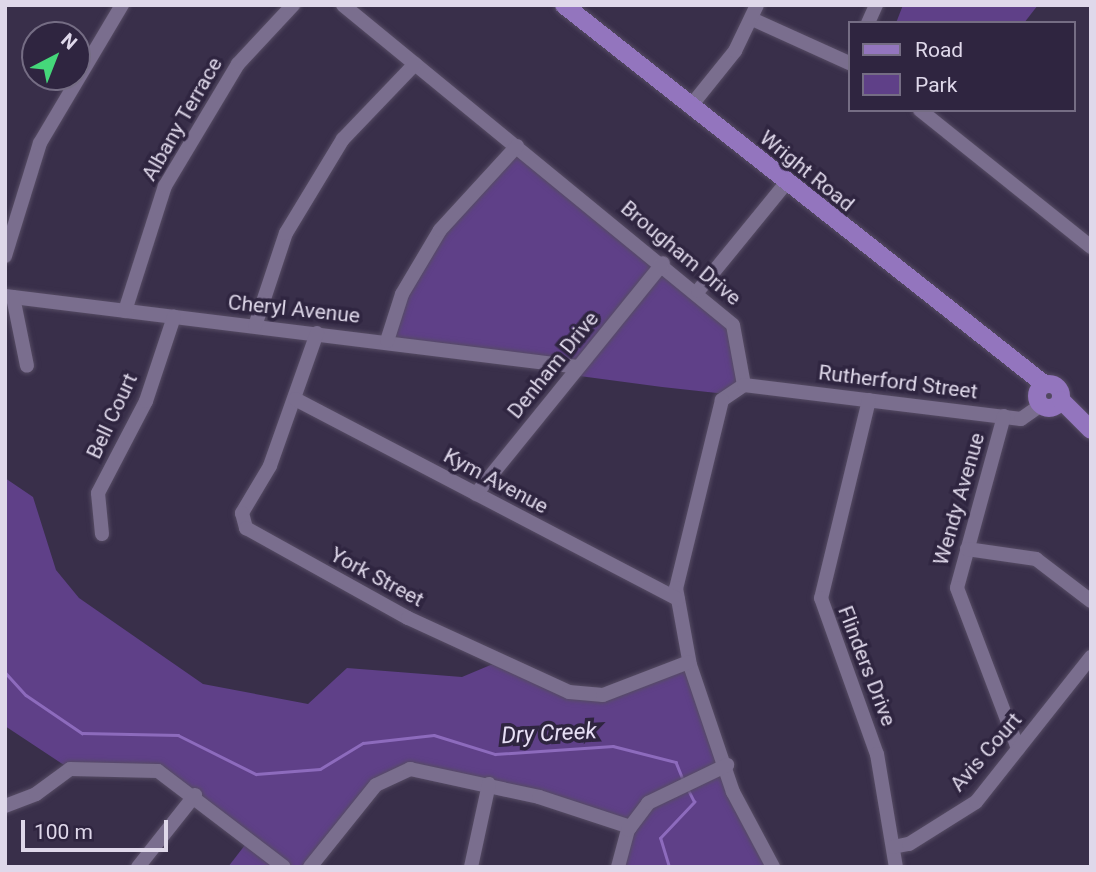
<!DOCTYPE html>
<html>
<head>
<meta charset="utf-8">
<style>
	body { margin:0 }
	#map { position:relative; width:1096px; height:872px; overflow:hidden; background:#392f4a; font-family:Roboto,sans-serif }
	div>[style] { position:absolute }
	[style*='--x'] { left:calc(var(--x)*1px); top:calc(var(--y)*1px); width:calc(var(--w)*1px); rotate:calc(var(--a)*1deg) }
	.green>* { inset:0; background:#5f4088 }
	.stream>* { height:2.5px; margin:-1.25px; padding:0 1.25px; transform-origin:1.25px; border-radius:1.25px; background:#8d6bbd }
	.roads { filter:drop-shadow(0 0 2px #564c64) drop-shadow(0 0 2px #564c64) }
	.minor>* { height:14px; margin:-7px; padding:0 7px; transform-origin:7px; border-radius:7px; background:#7a6e8e }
	.major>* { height:18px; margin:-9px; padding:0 9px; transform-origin:9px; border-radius:9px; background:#9375be }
	.major>.ring { margin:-9px; padding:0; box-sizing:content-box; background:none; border:18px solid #9375be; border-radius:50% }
	span { translate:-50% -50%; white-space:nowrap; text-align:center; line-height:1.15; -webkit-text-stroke:7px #2f2540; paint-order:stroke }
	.street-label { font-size:21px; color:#dfd8ea }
	.water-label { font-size:23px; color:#e7dff5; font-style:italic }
	.frame { position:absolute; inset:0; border:7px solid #dfd8ea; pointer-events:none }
	.legend { position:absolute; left:848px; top:21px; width:228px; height:91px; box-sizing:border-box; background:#2f2540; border:2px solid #756d84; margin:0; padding:9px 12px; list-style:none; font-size:21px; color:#dfd8ea }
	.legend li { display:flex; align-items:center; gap:14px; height:35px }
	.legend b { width:35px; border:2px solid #756d84 }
	.north { position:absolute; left:21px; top:21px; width:70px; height:70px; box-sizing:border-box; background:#2f2540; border:2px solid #756d84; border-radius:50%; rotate:42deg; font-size:19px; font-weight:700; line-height:28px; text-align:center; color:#dfd8ea }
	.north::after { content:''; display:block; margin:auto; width:24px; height:32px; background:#45d77a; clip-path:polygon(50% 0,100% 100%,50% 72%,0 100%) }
	.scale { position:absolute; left:21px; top:820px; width:147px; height:32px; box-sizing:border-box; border:4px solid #dfd8ea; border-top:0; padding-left:9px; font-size:21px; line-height:24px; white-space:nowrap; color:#dfd8ea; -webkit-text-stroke:5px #2f2540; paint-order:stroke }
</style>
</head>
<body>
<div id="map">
	<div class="green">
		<div style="clip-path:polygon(903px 5px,1038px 5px,1024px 23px,896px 23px)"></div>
		<div style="clip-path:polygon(517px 146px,733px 325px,744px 385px,726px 394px,662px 387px,572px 375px,578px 368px,387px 341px,440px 230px)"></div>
		<div style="clip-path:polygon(5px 478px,33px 497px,56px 570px,79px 598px,203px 684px,308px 704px,347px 668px,462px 677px,500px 661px,599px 696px,689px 662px,735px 787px,775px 867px,619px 867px,631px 824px,396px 773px,311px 867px,284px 867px,167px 774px,70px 769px,5px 726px)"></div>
		<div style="clip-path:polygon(245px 845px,273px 867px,228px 867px)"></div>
	</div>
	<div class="stream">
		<div style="--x:5;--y:672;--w:31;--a:48"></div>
		<div style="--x:26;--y:695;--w:68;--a:34.2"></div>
		<div style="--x:82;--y:733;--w:96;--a:1.2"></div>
		<div style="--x:178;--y:735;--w:87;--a:26.6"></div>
		<div style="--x:256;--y:774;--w:64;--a:-4.5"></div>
		<div style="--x:320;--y:769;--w:50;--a:-31.2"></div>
		<div style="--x:363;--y:743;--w:71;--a:-6.4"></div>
		<div style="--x:434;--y:735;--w:64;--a:17.3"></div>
		<div style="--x:495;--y:754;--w:118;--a:-3.9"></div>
		<div style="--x:613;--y:746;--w:65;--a:14.3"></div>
		<div style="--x:676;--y:762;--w:18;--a:68"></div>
		<div style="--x:669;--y:867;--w:30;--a:-107"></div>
		<div style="--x:660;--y:838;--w:50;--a:-46.6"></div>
		<div style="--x:694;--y:802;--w:16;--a:-117"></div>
	</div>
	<div class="roads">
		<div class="minor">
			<div style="--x:343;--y:5;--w:504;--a:39.37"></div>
			<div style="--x:733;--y:325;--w:61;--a:79.6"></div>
			<div style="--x:744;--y:385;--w:27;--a:146"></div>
			<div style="--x:722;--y:400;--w:194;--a:103.7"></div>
			<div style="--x:676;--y:588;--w:78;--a:79.7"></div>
			<div style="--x:690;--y:665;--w:134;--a:71.3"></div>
			<div style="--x:733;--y:792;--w:85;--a:61.9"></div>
			<div style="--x:752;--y:19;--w:107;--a:24.4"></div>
			<div style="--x:868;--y:23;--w:20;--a:-66"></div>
			<div style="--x:690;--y:107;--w:72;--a:-51.2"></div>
			<div style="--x:735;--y:51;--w:51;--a:-64.4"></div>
			<div style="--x:920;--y:110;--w:219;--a:38.7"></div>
			<div style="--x:5;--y:256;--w:118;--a:-72.8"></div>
			<div style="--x:40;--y:143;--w:161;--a:-59.3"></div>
			<div style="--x:698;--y:291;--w:139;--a:-50.8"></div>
			<div style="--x:5;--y:296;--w:577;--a:7.06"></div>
			<div style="--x:13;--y:297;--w:70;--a:78.5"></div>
			<div style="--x:125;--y:311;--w:131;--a:-72.3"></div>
			<div style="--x:165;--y:186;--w:142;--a:-59.1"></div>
			<div style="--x:238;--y:64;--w:81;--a:-47"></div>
			<div style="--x:255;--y:326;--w:98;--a:-71.6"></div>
			<div style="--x:286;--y:233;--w:110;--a:-58.8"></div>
			<div style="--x:343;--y:139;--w:104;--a:-46.2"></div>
			<div style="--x:317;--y:333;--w:141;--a:109.5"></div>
			<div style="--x:270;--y:466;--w:55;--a:120.8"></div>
			<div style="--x:242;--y:513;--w:16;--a:75"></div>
			<div style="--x:246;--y:528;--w:185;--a:29.1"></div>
			<div style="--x:408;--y:618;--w:177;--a:24.7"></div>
			<div style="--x:569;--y:692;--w:34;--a:5"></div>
			<div style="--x:603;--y:695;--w:92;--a:-21"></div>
			<div style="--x:387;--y:341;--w:49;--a:-72.3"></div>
			<div style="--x:402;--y:294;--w:74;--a:-59.3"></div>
			<div style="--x:440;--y:230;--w:114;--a:-47.5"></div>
			<div style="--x:744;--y:385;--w:279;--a:7"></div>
			<div style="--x:1021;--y:419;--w:24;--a:-35"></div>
			<div style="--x:295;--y:399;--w:432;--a:27.6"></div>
			<div style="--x:869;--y:400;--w:204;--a:103.6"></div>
			<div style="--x:821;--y:598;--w:166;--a:70.3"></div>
			<div style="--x:877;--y:754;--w:115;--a:80.5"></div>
			<div style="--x:1004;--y:416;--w:178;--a:105.3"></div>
			<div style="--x:957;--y:588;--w:172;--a:69.2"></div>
			<div style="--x:476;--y:494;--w:297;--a:-51"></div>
			<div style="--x:102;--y:534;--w:41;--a:-95.6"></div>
			<div style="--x:98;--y:493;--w:104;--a:-62.4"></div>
			<div style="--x:146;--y:401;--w:89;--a:-71.6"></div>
			<div style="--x:967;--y:549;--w:70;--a:8.2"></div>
			<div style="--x:1036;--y:559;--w:69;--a:37.4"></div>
			<div style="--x:5;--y:806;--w:33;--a:-21"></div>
			<div style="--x:36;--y:794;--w:42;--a:-36.3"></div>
			<div style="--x:70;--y:769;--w:88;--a:1.3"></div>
			<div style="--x:158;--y:771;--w:158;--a:37.3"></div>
			<div style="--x:893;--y:847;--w:16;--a:-11"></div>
			<div style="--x:909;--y:844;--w:79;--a:-32.1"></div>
			<div style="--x:976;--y:802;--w:185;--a:-51.6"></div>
			<div style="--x:138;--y:867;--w:92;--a:-51.6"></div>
			<div style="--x:310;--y:867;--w:105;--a:-51.2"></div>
			<div style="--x:376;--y:785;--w:38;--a:-25"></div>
			<div style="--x:410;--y:769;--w:132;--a:12.2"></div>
			<div style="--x:539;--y:797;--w:96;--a:18.2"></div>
			<div style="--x:471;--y:867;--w:85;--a:-77.8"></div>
			<div style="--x:618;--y:867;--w:38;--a:-75"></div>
			<div style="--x:628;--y:830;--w:34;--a:-53"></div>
			<div style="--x:648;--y:803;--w:88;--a:-25.7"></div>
		</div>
		<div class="major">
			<div style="--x:564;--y:5;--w:612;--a:38.29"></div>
			<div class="ring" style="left:1037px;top:384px;width:6px;height:6px"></div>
			<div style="--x:1061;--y:400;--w:42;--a:45"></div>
		</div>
	</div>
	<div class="street-label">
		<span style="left:182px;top:119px;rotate:-60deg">Albany Terrace</span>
		<span style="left:807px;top:171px;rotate:39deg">Wright Road</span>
		<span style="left:681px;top:253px;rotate:40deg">Brougham Drive</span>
		<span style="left:294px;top:309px;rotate:6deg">Cheryl Avenue</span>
		<span style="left:553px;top:365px;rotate:-51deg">Denham Drive</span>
		<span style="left:898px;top:382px;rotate:7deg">Rutherford Street</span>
		<span style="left:112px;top:416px;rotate:-65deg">Bell Court</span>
		<span style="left:496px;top:481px;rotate:28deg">Kym Avenue</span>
		<span style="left:959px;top:499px;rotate:-74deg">Wendy Avenue</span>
		<span style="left:377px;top:577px;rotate:28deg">York Street</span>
		<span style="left:867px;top:666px;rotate:69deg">Flinders Drive</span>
		<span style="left:986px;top:752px;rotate:-49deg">Avis Court</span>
	</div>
	<div class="water-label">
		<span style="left:549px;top:734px;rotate:-3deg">Dry Creek</span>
	</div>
	<div class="frame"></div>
	<ul class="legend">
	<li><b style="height:9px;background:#9375be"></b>Road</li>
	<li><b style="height:19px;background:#5f4088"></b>Park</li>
	</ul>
	<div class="north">N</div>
	<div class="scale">100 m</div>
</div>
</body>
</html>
